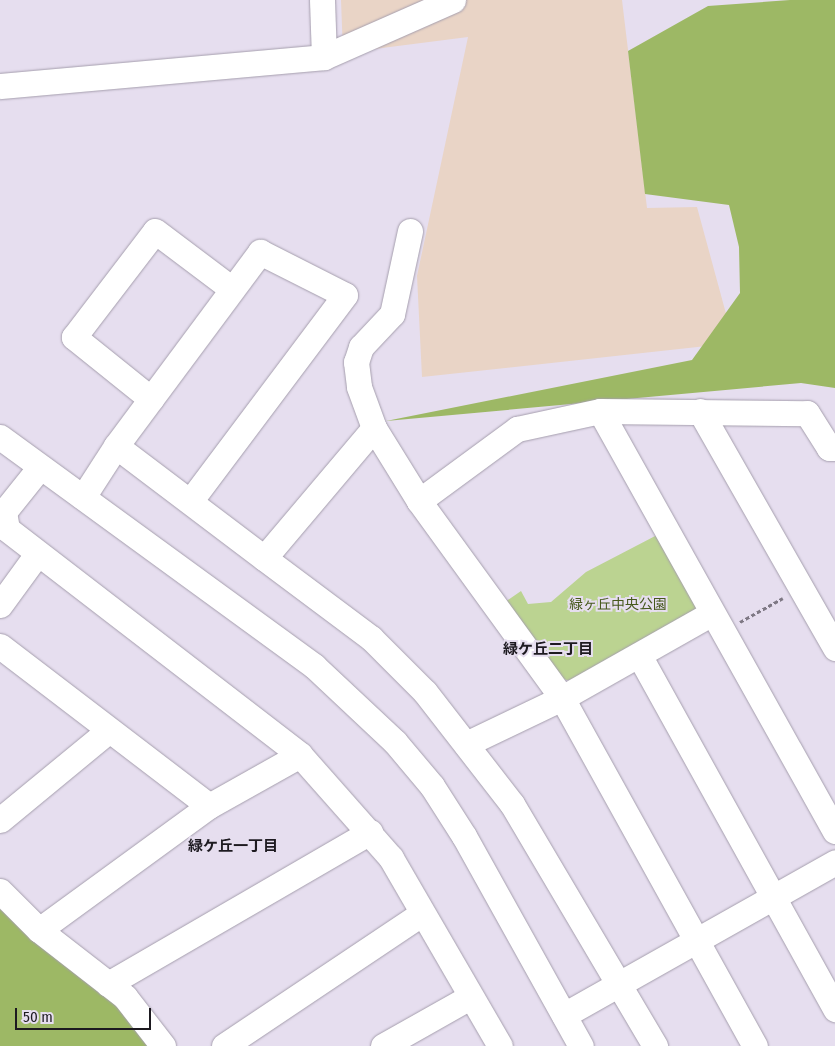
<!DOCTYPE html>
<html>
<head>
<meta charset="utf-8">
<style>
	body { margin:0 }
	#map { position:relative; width:835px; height:1046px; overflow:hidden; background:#e6deef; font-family:"Fira Sans Condensed","Noto Sans JP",sans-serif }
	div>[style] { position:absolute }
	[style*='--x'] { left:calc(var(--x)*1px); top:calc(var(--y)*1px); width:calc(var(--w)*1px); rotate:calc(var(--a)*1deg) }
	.education>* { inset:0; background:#e9d4c6 }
	.green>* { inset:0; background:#bbd391 }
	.forest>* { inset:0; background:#9db865 }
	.path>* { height:3px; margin-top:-1.5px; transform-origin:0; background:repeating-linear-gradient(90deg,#7e7884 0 4px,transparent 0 6.5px) }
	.roads { filter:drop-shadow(0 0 1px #a59ead) drop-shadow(0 0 1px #a59ead) }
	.minor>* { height:25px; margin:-12.5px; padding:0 12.5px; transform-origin:12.5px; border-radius:12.5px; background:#fff }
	span { translate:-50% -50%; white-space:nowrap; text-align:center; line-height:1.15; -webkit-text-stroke:4px #e6deef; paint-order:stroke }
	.park-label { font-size:14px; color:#46581c }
	.neighbourhood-label { font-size:15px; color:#1d1a20; font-weight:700 }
	.scale { position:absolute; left:15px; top:1008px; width:136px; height:22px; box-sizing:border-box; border:2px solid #1d1a20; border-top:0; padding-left:6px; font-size:15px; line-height:18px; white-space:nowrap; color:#1d1a20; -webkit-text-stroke:4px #e6deef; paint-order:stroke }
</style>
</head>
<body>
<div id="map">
	<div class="education">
		<div style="clip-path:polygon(341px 0,622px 0,647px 208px,697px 207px,734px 343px,422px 377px,417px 276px,468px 37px,343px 53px)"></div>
	</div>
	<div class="green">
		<div style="clip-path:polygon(659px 534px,699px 602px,697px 612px,572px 681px,557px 678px,505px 602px,521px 591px,528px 604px,551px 602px,586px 572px)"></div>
	</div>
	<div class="forest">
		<div style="clip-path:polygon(790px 0,835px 0,835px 388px,801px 383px,386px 421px,692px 360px,740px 293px,739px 247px,729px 205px,645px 194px,628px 51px,708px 6px)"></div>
		<div style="clip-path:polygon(0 909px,114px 1001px,150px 1046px,0 1046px)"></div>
	</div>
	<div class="path">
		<div style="--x:740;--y:622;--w:49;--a:-29.2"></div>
	</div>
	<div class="roads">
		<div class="minor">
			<div style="--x:322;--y:0;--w:57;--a:88"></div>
			<div style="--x:0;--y:86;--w:325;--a:-5.1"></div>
			<div style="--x:324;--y:57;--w:141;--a:-23.8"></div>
			<div style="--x:410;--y:231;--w:85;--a:102.2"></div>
			<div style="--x:392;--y:314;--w:45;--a:133.2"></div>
			<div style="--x:361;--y:347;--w:16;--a:108"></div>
			<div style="--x:356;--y:362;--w:25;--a:83"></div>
			<div style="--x:359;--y:387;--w:44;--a:69.9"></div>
			<div style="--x:374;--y:428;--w:86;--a:58.3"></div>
			<div style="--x:419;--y:501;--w:243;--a:54"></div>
			<div style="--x:562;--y:698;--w:398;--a:61"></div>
			<div style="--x:151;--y:399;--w:99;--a:-141.2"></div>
			<div style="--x:74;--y:337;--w:133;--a:-52.6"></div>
			<div style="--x:155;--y:231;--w:96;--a:37"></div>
			<div style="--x:600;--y:411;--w:481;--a:60.8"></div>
			<div style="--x:700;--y:411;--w:273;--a:60.3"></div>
			<div style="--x:374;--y:428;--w:170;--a:130.2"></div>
			<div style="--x:264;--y:558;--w:134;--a:36.8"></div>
			<div style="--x:371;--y:638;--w:76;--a:45"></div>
			<div style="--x:425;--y:692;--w:142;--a:52.2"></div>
			<div style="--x:512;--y:804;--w:281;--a:59.4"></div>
			<div style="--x:0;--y:437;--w:389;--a:36.1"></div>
			<div style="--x:314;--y:666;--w:111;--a:43.2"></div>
			<div style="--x:395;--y:742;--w:57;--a:49.9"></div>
			<div style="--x:432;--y:786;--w:59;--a:57.4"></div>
			<div style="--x:464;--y:836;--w:240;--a:60.9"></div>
			<div style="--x:116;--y:446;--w:186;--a:37.1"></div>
			<div style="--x:40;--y:467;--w:58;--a:128.7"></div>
			<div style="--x:4;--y:512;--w:17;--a:80"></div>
			<div style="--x:7;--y:529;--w:370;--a:37.6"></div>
			<div style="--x:300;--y:755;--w:137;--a:48.5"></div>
			<div style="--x:391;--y:858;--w:217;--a:59.9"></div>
			<div style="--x:83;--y:497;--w:61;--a:-57.1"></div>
			<div style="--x:116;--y:446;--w:242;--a:-53.4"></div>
			<div style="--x:260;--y:252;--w:95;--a:26.8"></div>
			<div style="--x:345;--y:295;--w:256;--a:126.9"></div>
			<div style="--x:419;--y:501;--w:122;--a:-36.3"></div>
			<div style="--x:517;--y:429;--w:85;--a:-12.2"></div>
			<div style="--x:600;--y:411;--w:207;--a:0.6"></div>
			<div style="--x:807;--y:413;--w:41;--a:57.8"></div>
			<div style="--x:829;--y:448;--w:6;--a:0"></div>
			<div style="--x:0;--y:605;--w:63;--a:-54"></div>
			<div style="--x:0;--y:646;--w:263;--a:37.4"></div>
			<div style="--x:639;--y:655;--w:405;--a:61"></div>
			<div style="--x:466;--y:744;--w:106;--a:-25.6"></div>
			<div style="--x:562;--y:698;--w:172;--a:-29.5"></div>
			<div style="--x:0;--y:820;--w:141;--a:-39.5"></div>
			<div style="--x:0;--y:891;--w:55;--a:45"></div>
			<div style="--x:39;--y:930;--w:109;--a:37.9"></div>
			<div style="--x:125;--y:997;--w:62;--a:52.2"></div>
			<div style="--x:39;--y:930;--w:210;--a:-36.1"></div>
			<div style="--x:209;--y:806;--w:104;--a:-29.3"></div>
			<div style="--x:108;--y:984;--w:303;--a:-30.1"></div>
			<div style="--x:564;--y:1015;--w:311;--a:-29.4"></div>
			<div style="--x:224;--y:1046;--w:237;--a:-33.8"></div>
			<div style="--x:383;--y:1046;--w:100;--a:-29.4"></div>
		</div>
	</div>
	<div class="park-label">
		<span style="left:618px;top:605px">緑ヶ丘中央公園</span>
	</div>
	<div class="neighbourhood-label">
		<span style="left:548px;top:650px">緑ケ丘二丁目</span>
		<span style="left:233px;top:847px">緑ケ丘一丁目</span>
	</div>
	<div class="scale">50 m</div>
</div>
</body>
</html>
